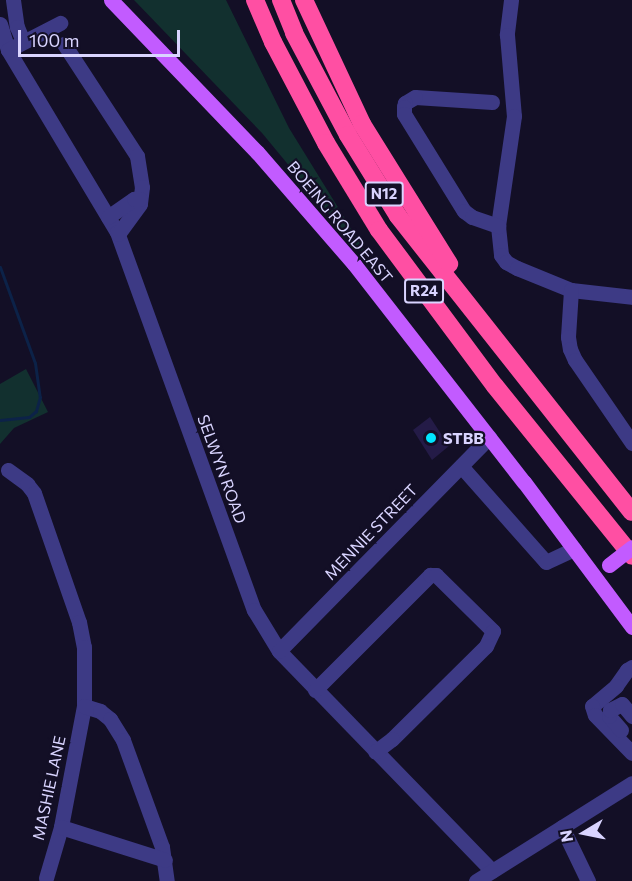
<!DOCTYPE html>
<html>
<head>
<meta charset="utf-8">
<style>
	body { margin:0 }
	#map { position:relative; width:632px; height:881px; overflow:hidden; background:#130f26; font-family:Commissioner,sans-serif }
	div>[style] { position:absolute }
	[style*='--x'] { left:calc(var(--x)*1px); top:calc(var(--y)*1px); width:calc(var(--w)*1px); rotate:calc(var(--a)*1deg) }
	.green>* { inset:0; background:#12302f }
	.stream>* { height:3px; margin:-1.5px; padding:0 1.5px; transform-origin:1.5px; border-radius:1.5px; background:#0c2248 }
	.building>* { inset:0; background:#241b47 }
	.minor>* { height:15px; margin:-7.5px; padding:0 7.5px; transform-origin:7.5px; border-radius:7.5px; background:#3d3a85 }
	.major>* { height:15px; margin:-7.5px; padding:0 7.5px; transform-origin:7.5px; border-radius:7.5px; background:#c25bff }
	.highway>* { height:18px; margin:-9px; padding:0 9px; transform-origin:9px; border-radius:9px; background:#ff4fa3 }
	.major-bridge>* { height:15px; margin:-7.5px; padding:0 7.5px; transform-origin:7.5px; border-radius:7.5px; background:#c25bff }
	.dots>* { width:16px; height:16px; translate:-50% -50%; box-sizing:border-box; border:3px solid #130f26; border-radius:50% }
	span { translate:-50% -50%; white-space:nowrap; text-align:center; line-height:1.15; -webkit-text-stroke:4.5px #130f26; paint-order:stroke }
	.shield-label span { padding:2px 4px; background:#130f26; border:2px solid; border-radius:4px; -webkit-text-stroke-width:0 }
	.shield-label { font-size:15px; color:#d9d4ff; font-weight:700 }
	.street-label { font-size:16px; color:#d9d4ff }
	.poi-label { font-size:16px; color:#d9d4ff; font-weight:700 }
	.left { translate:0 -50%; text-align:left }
	.north { position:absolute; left:554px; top:803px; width:60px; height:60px; -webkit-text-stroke:4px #130f26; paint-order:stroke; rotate:260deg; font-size:16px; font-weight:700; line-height:24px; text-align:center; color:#d9d4ff }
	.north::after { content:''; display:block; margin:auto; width:21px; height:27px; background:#d9d4ff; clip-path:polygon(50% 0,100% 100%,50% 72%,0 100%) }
	.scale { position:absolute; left:18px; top:30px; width:162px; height:27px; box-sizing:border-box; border:3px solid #d9d4ff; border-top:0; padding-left:8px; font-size:18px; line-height:21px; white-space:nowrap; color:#d9d4ff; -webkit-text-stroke:4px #130f26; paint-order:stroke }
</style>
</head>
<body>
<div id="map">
	<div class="green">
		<div style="clip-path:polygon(134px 0,226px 0,289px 128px,381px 277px,262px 133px)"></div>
		<div style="clip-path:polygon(26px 369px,48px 412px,14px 428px,0 444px,0 384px)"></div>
	</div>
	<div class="stream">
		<div style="--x:0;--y:267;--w:102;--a:70"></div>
		<div style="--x:35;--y:363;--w:34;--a:82"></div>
		<div style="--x:40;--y:397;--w:15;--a:106"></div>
		<div style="--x:36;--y:411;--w:9;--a:139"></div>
		<div style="--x:29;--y:417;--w:29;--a:174"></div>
	</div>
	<div class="building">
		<div style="clip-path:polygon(430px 417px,449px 446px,432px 460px,413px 430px)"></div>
	</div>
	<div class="minor">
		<div style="--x:13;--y:0;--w:27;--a:82"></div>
		<div style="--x:17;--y:27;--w:15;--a:67"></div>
		<div style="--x:511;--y:0;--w:35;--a:97"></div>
		<div style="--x:507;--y:35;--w:81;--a:85.1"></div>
		<div style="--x:514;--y:116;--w:111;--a:98.3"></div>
		<div style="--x:498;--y:226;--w:29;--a:84"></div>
		<div style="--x:501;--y:255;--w:9;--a:54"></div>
		<div style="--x:506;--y:262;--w:13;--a:29"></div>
		<div style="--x:517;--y:268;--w:58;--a:22.2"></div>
		<div style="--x:571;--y:290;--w:61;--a:6.5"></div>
		<div style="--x:0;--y:24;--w:27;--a:73"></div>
		<div style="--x:8;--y:50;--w:212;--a:59.1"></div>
		<div style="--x:117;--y:232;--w:402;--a:70.1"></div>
		<div style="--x:254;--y:610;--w:48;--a:58.6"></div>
		<div style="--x:279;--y:651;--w:306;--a:45.9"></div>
		<div style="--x:64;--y:44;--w:134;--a:56.9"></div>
		<div style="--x:137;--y:156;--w:31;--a:81"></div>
		<div style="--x:142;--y:187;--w:17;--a:97"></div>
		<div style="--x:140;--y:204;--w:37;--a:126"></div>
		<div style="--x:8;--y:50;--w:59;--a:-27.4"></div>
		<div style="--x:492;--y:102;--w:77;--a:-176.3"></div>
		<div style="--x:415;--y:97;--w:12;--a:149"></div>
		<div style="--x:405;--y:103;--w:4;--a:104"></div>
		<div style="--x:404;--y:107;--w:7;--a:90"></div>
		<div style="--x:404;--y:114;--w:114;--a:58.3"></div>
		<div style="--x:464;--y:211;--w:10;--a:37"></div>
		<div style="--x:472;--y:217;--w:28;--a:19"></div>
		<div style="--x:108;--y:217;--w:32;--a:-35"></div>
		<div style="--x:134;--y:199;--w:6;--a:0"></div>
		<div style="--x:571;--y:290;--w:47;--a:93.7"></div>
		<div style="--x:568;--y:337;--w:12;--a:81"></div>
		<div style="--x:570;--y:349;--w:12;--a:66"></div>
		<div style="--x:575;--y:360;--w:101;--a:55.5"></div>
		<div style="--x:461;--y:466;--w:128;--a:48.5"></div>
		<div style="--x:546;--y:562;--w:31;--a:-25"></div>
		<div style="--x:8;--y:470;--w:24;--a:36"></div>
		<div style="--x:27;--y:484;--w:11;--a:52"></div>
		<div style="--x:34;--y:493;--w:137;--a:70.8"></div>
		<div style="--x:79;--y:622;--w:25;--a:79"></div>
		<div style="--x:84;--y:647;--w:59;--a:90"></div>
		<div style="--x:84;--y:706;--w:123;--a:100.8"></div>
		<div style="--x:61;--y:827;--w:53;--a:106.4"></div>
		<div style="--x:279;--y:651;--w:300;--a:-45.5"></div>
		<div style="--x:632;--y:667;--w:6;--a:149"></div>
		<div style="--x:627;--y:670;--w:19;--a:125"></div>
		<div style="--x:616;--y:686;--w:31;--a:140"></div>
		<div style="--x:592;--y:706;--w:9;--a:72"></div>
		<div style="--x:595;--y:715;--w:53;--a:45.8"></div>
		<div style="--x:315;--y:690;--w:163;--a:-45"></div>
		<div style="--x:430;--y:575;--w:6;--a:0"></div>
		<div style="--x:436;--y:575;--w:80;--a:44.5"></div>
		<div style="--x:493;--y:631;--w:17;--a:115"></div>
		<div style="--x:486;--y:646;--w:132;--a:135.3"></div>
		<div style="--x:392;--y:739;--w:21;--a:143"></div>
		<div style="--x:84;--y:706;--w:17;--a:17"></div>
		<div style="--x:100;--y:711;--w:13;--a:39"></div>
		<div style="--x:110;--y:719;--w:25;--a:58"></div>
		<div style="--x:123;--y:740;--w:114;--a:70"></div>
		<div style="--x:162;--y:847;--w:34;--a:82"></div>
		<div style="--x:621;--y:730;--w:18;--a:-131"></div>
		<div style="--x:609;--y:716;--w:6;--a:-81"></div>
		<div style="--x:610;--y:710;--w:13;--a:-27"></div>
		<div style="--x:622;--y:704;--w:16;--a:50"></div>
		<div style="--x:61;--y:827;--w:109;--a:17.6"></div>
		<div style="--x:562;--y:827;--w:60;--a:64.3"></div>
		<div style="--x:476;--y:881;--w:184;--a:-32.1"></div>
	</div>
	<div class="major">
		<div style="--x:111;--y:0;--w:211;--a:46.2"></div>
		<div style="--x:257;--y:152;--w:148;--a:49.1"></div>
		<div style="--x:354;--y:264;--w:276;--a:52.1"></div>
		<div style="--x:524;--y:482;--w:181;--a:53.3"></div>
	</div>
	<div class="highway">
		<div style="--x:255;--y:0;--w:46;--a:66.8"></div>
		<div style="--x:273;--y:42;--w:114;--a:62.3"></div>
		<div style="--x:326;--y:143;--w:102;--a:58.7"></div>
		<div style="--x:379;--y:230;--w:194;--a:53.4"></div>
		<div style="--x:495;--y:386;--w:218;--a:51.1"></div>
		<div style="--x:281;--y:0;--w:35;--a:68"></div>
		<div style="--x:294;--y:33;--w:115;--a:62.1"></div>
		<div style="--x:348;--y:135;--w:95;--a:58.3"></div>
		<div style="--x:398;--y:216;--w:377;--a:51.7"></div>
		<div style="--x:304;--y:0;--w:137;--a:64.9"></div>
		<div style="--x:362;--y:124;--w:165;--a:58.1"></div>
	</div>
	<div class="major-bridge">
		<div style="--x:609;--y:565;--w:29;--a:-38"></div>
	</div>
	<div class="dots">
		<div style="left:431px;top:438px;background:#00e5ff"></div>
	</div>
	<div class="shield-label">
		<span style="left:384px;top:194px">N12</span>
		<span style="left:424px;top:291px">R24</span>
	</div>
	<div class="street-label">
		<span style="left:340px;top:222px;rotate:50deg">BOEING ROAD EAST</span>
		<span style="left:222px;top:469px;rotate:70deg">SELWYN ROAD</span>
		<span style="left:371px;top:532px;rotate:-46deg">MENNIE STREET</span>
		<span style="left:49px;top:788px;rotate:-78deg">MASHIE LANE</span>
	</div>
	<div class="poi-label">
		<span class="left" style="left:443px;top:438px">STBB</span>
	</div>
	<div class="north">N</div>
	<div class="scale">100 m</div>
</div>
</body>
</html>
